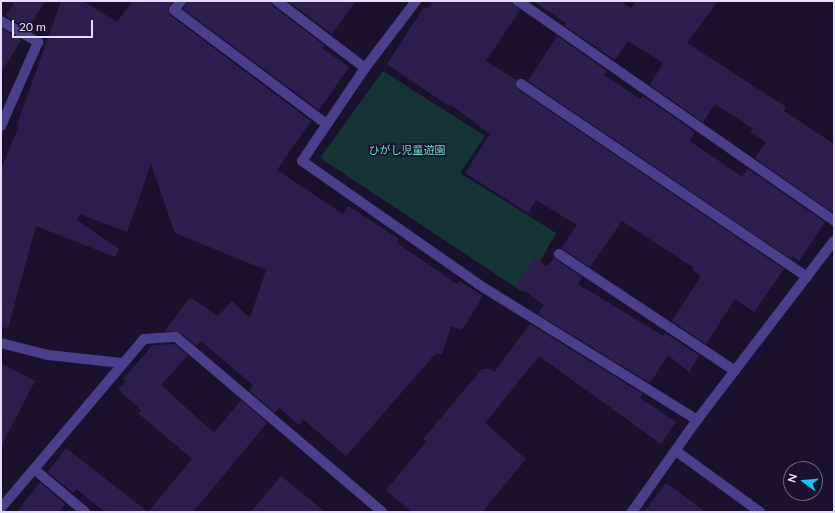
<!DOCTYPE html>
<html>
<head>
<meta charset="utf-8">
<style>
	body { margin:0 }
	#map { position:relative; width:835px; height:513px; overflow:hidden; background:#1a122c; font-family:Lato,"Noto Sans JP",sans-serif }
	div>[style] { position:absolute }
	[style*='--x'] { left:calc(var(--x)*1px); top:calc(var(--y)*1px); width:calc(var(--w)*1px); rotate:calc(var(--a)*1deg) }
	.green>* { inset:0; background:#153436 }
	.building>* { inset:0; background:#2d1f4d }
	.minor>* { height:10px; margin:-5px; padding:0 5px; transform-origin:5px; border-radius:5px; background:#4a3f8a }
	span { translate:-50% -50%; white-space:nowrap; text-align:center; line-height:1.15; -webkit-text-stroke:3.5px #1a122c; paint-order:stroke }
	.park-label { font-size:11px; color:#6adfce }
	.frame { position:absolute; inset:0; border:2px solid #e6defe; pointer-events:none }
	.north { position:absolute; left:783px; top:461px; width:40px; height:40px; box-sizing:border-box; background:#1a122c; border:1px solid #6c6480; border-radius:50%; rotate:286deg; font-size:11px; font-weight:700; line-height:16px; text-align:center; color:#e6defe }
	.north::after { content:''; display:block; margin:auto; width:14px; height:18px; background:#10c8f9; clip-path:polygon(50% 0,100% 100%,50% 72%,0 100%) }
	.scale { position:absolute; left:12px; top:20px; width:81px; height:18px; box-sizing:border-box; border:2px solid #e6defe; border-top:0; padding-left:5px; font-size:12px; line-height:14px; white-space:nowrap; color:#e6defe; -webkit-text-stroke:3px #1a122c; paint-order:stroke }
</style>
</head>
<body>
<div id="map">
	<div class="green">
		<div style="clip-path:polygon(383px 71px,485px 136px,460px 173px,556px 233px,523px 292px,320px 158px)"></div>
	</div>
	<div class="building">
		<div style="clip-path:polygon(15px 1px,45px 1px,28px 29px,6px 16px)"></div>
		<div style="clip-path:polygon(61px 1px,83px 1px,117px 22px,133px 1px,173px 1px,168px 9px,170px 15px,311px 121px,277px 170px,343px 214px,348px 206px,399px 239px,397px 243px,457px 284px,459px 281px,483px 296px,462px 330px,451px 326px,442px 355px,436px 353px,346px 456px,303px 419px,299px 425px,279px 408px,275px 413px,249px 390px,253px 385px,201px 341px,196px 346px,180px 332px,165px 331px,190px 297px,218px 316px,232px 301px,250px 318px,266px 270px,175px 233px,151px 164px,127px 232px,80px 214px,77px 220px,119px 249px,115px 257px,36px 226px,8px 328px,1px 327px,1px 168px,19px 126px,17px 125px)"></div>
		<div style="clip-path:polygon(187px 1px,271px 1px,273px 6px,324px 45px,322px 48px,349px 67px,319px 110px,183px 9px)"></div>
		<div style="clip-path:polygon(288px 1px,356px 1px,332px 34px)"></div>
		<div style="clip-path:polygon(432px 1px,512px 1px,520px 10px,486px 61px,516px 80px,517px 89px,784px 269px,754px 312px,735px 299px,706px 344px,672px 321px,701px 276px,692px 270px,694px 268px,622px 221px,590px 267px,561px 248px,577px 225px,536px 200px,528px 213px,465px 173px,490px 134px,450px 104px,449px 106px,387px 64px,424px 7px,427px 9px)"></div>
		<div style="clip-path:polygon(533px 1px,621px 1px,631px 8px,636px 1px,718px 1px,687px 43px,786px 107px,784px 111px,834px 144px,834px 208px,832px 212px,755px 158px,766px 142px,750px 132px,752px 128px,715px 104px,703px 122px,650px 85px,663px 63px,628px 41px,615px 60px,565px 26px,566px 23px)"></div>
		<div style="clip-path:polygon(1px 28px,21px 40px,1px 73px)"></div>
		<div style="clip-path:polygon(557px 36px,607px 71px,604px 75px,640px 99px,643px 96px,695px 132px,690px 141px,742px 177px,748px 169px,825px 222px,799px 261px,793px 256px,791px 259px,528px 81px)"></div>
		<div style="clip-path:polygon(534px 257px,547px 266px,554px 258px,582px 277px,578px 284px,663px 336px,665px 333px,699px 355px,689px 372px,668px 355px,650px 383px,538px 314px,544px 305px,516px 285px)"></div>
		<div style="clip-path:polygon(530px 324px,643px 394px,640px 398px,676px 422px,661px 444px,539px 356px,485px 423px,526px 459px,482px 512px,412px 512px,386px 490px,426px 442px,423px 439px,482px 369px,491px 369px,494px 372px)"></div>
		<div style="clip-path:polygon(174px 344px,188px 355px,161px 385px,214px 433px,241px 400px,267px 423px,193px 512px,105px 512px,76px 489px,73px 493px,48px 472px,66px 448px,148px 512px,192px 459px,138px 413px,141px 410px,118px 389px,126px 380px,123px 379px,153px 345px)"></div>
		<div style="clip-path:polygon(1px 363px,35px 381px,1px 446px)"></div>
		<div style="clip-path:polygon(281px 476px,325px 512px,251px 512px)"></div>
		<div style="clip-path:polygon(40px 482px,65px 504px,59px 512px,17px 512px)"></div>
		<div style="clip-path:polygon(666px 483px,706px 512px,644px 512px)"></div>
	</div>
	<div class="minor">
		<div style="--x:181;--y:1;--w:11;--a:128"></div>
		<div style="--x:174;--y:10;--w:189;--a:36.8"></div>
		<div style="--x:277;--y:1;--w:111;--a:37.3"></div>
		<div style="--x:416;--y:1;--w:84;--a:127.3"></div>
		<div style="--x:365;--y:68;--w:112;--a:124.1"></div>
		<div style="--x:302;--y:161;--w:215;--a:34.9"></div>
		<div style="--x:478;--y:284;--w:258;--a:31.8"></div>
		<div style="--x:518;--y:1;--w:385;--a:34.8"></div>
		<div style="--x:1;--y:21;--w:43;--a:29.6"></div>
		<div style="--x:38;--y:42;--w:92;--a:113.8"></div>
		<div style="--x:521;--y:84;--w:345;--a:34"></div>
		<div style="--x:559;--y:254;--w:211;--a:33.6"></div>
		<div style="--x:1;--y:343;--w:49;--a:14.3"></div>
		<div style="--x:48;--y:355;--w:74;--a:6.2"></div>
		<div style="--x:676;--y:451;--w:104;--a:36"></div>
		<div style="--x:34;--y:469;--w:67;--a:40.1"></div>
		<div style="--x:1;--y:508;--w:221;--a:-49.8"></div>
		<div style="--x:144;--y:339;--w:32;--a:-4"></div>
		<div style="--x:176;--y:337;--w:270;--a:40.3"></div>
		<div style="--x:632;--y:512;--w:113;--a:-54.8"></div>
		<div style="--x:697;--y:420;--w:225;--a:-52.6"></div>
	</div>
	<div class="park-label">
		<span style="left:407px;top:150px">ひがし児童遊園</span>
	</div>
	<div class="frame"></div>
	<div class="north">N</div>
	<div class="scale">20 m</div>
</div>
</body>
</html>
